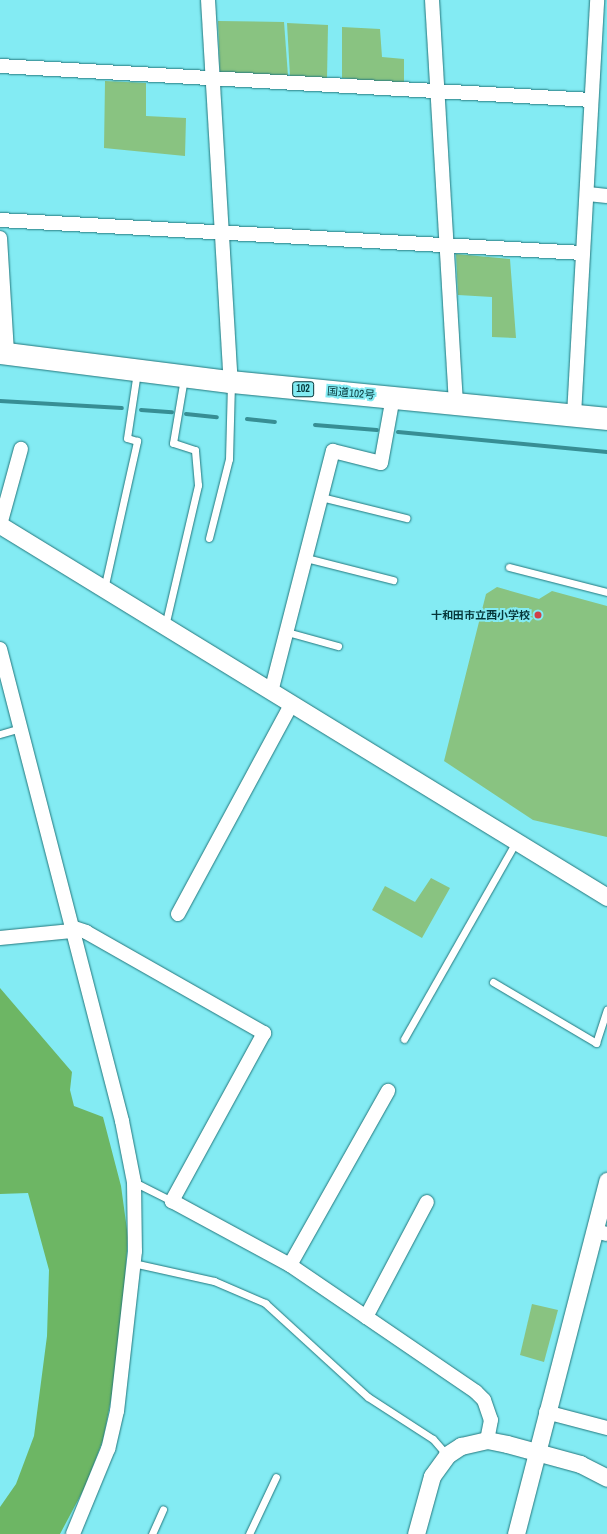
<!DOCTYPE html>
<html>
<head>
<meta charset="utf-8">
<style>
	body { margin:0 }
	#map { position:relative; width:607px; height:1534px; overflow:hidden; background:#83ebf3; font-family:"Archivo Narrow","Noto Sans JP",sans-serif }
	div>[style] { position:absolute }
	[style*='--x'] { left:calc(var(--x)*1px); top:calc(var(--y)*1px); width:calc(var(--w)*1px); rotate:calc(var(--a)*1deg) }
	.green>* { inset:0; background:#89c381 }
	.forest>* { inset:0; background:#6db664 }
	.stream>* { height:4px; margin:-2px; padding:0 2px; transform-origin:2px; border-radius:2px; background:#378e94 }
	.roads { filter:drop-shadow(0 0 1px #23777d) drop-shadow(0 0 1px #23777d) }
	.service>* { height:7px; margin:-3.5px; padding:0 3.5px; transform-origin:3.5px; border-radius:3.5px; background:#fff }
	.minor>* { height:14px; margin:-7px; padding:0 7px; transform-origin:7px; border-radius:7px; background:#fff }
	.tertiary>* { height:17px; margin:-8.5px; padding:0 8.5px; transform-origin:8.5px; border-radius:8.5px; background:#fff }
	.trunk>* { height:22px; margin:-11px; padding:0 11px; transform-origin:11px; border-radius:11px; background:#fff }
	.dots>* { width:11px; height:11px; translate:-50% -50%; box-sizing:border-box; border:2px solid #83ebf3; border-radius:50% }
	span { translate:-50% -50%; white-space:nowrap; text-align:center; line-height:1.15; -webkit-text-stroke:4px #83ebf3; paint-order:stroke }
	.shield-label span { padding:1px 3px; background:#83ebf3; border:1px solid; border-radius:3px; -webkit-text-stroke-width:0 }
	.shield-label { font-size:10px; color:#06373a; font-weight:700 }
	.street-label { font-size:11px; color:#06373a }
	.poi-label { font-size:11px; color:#06373a; font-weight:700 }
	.right { translate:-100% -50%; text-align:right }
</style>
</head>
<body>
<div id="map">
	<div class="green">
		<div style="clip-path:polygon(218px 21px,284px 22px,288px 76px,220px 72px)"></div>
		<div style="clip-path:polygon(287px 23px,328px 25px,327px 79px,290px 76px)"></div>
		<div style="clip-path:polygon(342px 27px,380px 29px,382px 57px,404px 59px,404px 84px,342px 78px)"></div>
		<div style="clip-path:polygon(105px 81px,146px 83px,146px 116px,186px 118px,185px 156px,104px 148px)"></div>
		<div style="clip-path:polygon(456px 254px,510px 259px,516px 338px,492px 337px,492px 297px,458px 295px)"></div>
		<div style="clip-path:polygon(497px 587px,539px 599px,552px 591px,607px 606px,607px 837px,533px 820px,444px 761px,486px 594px)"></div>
		<div style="clip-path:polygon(431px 878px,450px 888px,422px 938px,372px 910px,385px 886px,415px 902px)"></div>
		<div style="clip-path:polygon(532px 1304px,558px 1310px,544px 1362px,520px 1355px)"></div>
	</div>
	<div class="forest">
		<div style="clip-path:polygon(0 988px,72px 1072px,70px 1090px,74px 1106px,103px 1117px,121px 1186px,128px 1237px,119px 1359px,103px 1440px,85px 1487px,60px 1534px,0 1534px,0 1507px,16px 1484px,34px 1436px,47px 1336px,49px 1270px,28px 1193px,0 1194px)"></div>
	</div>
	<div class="stream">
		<div style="--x:0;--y:401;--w:122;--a:3.3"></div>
		<div style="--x:141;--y:410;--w:31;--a:4"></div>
		<div style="--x:186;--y:414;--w:31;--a:6"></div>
		<div style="--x:247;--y:419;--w:28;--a:6"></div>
		<div style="--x:315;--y:425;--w:62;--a:4.6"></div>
		<div style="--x:398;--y:432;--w:210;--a:5.5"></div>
	</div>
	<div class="roads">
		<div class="service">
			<div style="--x:321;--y:497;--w:88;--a:13.9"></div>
			<div style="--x:209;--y:538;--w:81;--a:-75.8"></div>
			<div style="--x:229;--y:459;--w:75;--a:-88.5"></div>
			<div style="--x:306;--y:558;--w:90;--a:14.2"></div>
			<div style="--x:509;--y:567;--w:101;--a:14.3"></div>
			<div style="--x:104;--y:589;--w:152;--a:-77.4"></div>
			<div style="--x:137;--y:441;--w:10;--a:-163"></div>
			<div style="--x:127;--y:438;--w:67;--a:-81.4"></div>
			<div style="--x:165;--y:626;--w:145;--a:-76.8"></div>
			<div style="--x:198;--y:485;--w:35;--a:-95"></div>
			<div style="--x:195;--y:450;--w:23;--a:-162"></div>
			<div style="--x:173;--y:443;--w:66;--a:-80.4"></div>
			<div style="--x:287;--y:632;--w:53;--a:15.4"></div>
			<div style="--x:0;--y:734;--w:22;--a:-16"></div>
			<div style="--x:493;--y:982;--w:120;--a:30.6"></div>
			<div style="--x:596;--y:1043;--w:35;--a:-72"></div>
			<div style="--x:404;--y:1039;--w:227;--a:-60.4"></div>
			<div style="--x:134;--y:1182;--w:42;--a:26.6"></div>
			<div style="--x:133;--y:1263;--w:83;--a:12.5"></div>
			<div style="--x:214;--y:1281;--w:56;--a:23.3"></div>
			<div style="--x:265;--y:1303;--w:139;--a:42.4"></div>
			<div style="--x:368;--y:1397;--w:77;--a:32.9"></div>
			<div style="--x:433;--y:1439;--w:21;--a:49"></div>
			<div style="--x:152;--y:1534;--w:27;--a:-66"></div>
			<div style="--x:249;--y:1534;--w:63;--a:-64.7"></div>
		</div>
		<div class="minor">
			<div style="--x:208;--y:0;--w:383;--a:86.6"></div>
			<div style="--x:432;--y:0;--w:403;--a:86.6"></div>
			<div style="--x:0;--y:66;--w:592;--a:3.29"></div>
			<div style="--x:588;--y:194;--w:19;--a:6"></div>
			<div style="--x:0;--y:220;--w:584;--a:3.24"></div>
			<div style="--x:0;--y:238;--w:115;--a:86.5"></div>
			<div style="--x:574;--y:415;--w:416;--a:-86.8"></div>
			<div style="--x:0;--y:525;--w:79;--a:-74.6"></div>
			<div style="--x:0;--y:649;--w:488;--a:75.5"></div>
			<div style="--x:122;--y:1121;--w:62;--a:78.9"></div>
			<div style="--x:134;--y:1182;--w:69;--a:89.2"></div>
			<div style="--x:135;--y:1251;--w:161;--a:96.4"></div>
			<div style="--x:117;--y:1411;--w:39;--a:103"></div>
			<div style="--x:108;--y:1449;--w:92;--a:112.4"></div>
			<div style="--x:271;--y:692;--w:249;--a:-75.6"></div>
			<div style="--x:333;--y:451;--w:49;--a:14"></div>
			<div style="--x:381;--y:463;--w:67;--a:-79.7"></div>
			<div style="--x:178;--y:914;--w:238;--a:-61.6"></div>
			<div style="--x:71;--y:927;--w:16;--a:18"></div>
			<div style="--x:86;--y:932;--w:205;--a:29.6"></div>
			<div style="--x:264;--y:1033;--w:192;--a:118.7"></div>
			<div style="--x:172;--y:1201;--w:134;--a:28.5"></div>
			<div style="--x:290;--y:1265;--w:225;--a:34.3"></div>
			<div style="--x:476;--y:1392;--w:11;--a:45"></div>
			<div style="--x:484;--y:1400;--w:21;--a:71"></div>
			<div style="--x:491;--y:1420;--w:20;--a:101"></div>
			<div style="--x:0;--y:938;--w:72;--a:-5.6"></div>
			<div style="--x:595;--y:1231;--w:12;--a:14"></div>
			<div style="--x:290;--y:1265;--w:200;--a:-60.6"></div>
			<div style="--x:366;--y:1317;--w:130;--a:-62.1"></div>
			<div style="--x:546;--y:1412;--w:63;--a:14.7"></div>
		</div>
		<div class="tertiary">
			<div style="--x:0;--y:525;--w:712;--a:31.5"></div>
			<div style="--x:416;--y:1534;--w:60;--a:-74.6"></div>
			<div style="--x:432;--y:1476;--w:26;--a:-54"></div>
			<div style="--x:447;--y:1455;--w:17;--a:-33"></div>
			<div style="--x:461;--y:1446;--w:27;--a:-13"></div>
			<div style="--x:487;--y:1440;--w:20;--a:11"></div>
			<div style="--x:507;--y:1444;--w:76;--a:15.3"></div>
			<div style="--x:580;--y:1464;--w:30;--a:27"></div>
			<div style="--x:516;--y:1534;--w:365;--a:-75.5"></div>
		</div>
		<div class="trunk">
			<div style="--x:0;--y:353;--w:233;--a:7.2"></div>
			<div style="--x:231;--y:382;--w:378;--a:5.6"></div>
		</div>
	</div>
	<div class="dots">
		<div style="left:538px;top:615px;background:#d04048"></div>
	</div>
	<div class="shield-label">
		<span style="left:303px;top:389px">102</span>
	</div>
	<div class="street-label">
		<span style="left:351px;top:393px;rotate:5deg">国道102号</span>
	</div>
	<div class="poi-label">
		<span class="right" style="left:530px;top:615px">十和田市立西小学校</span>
	</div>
</div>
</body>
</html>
